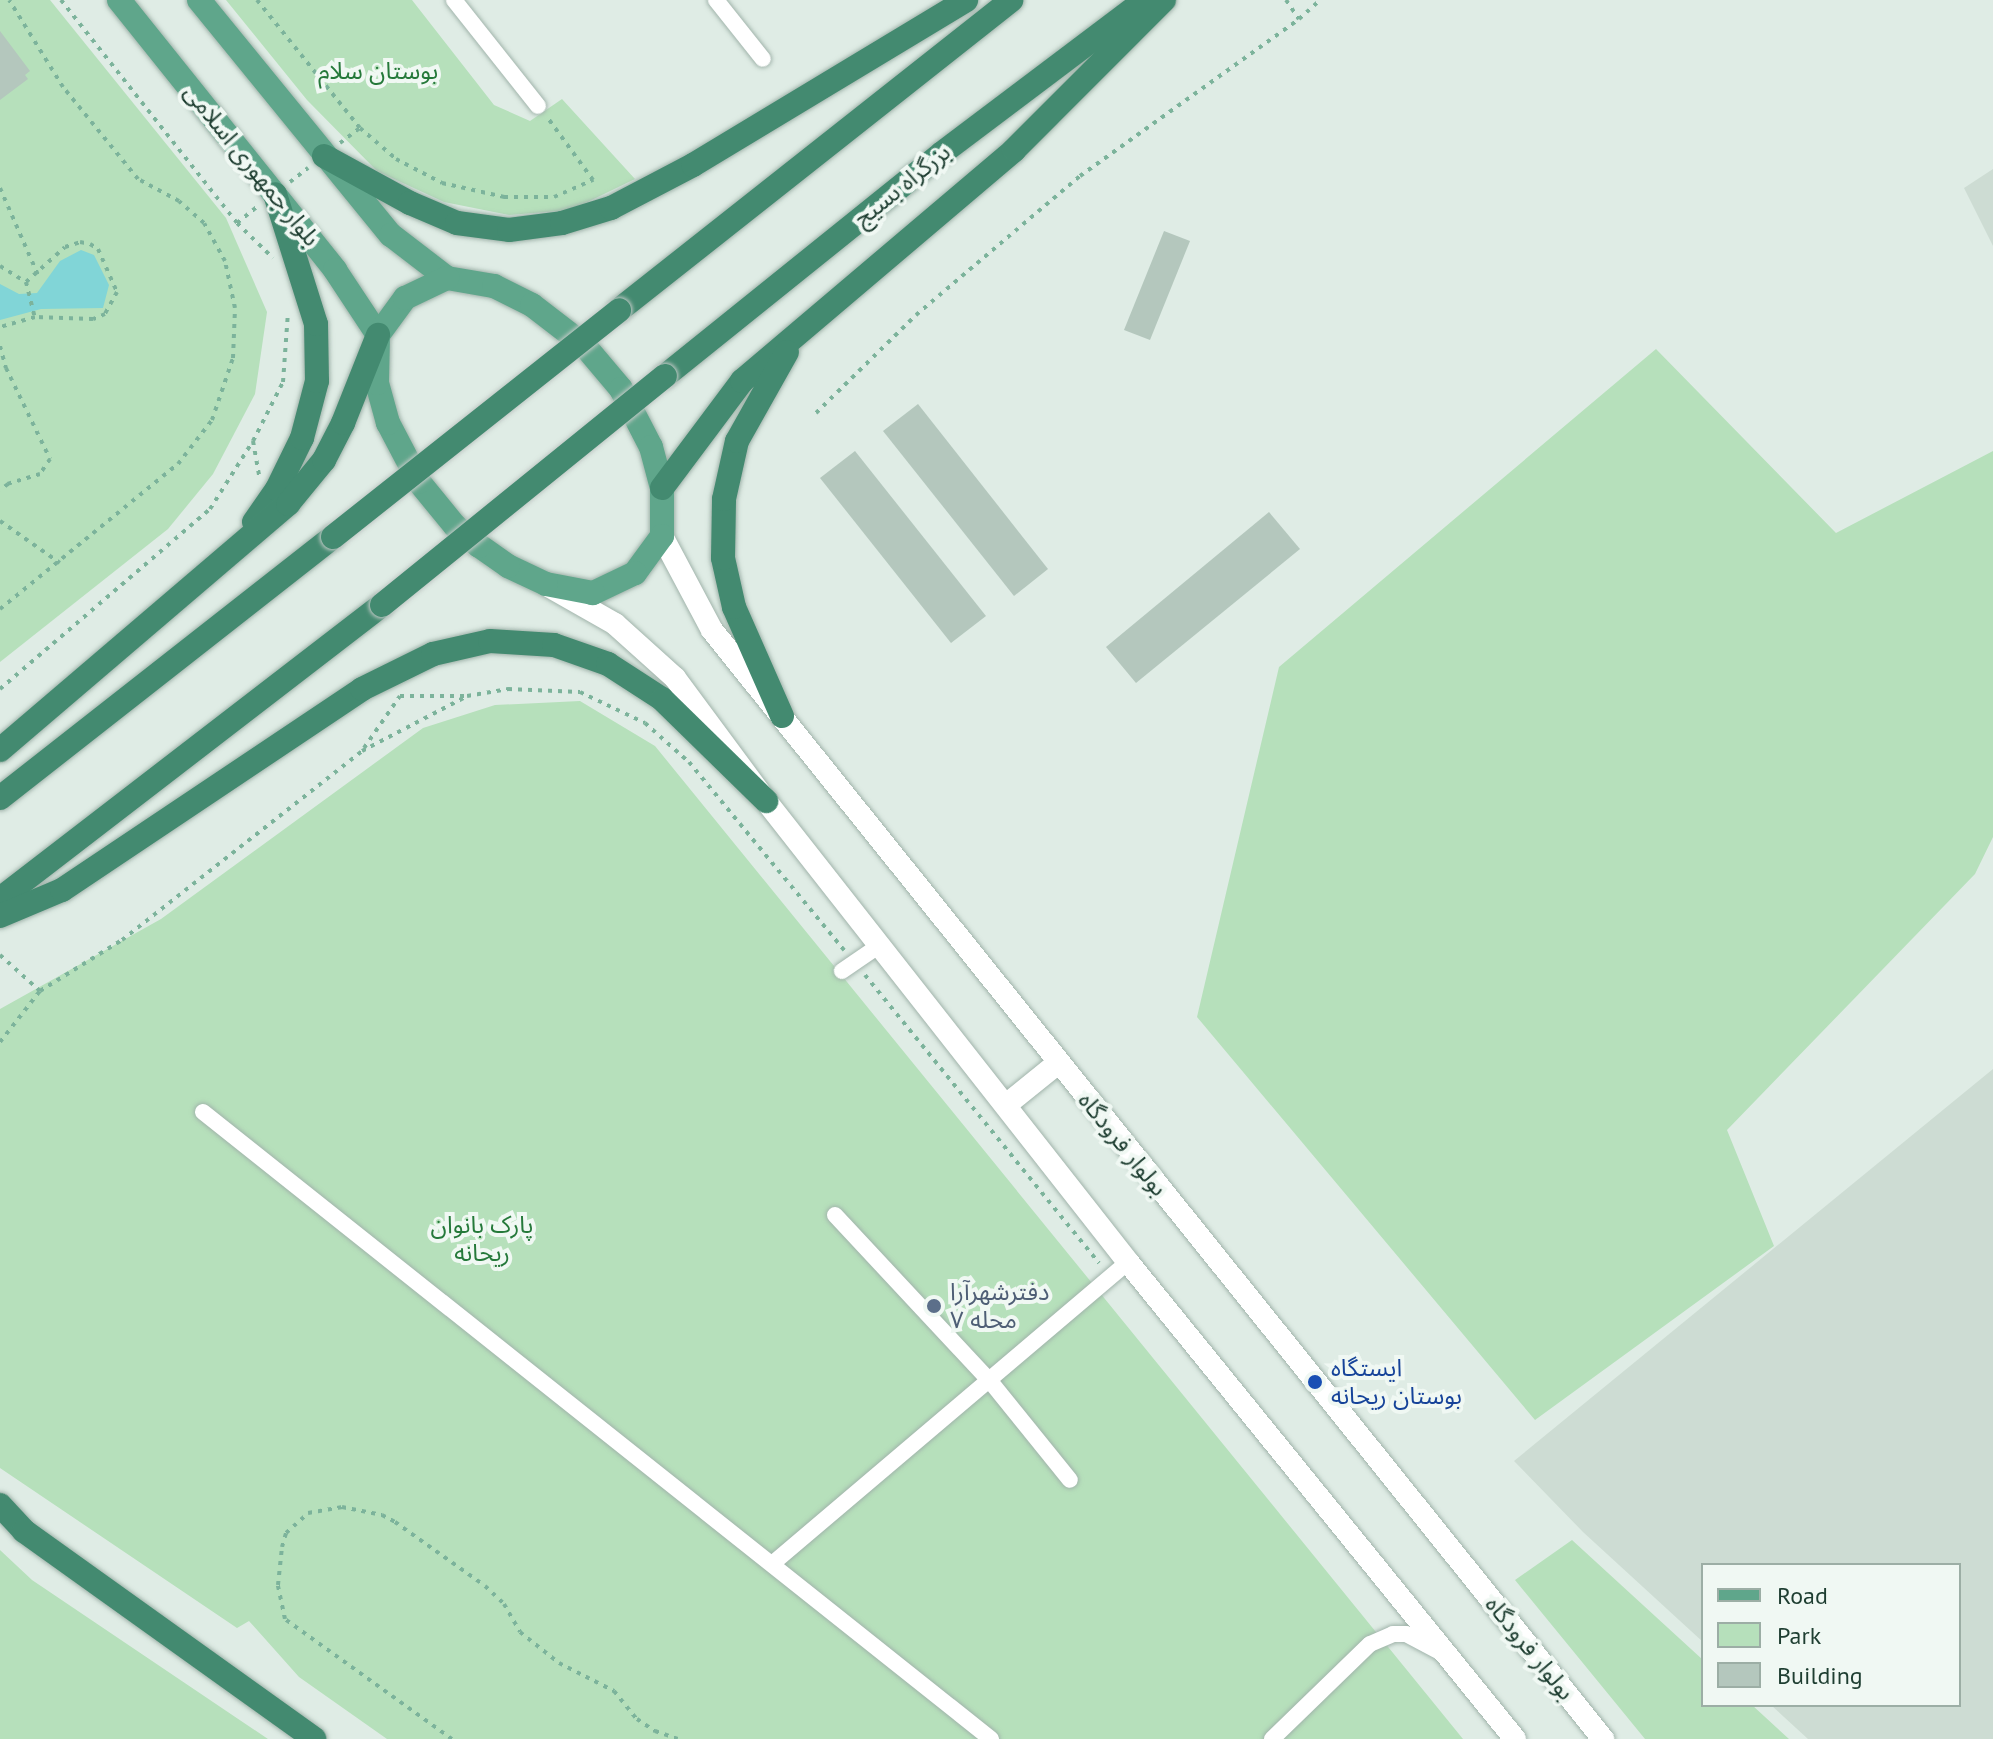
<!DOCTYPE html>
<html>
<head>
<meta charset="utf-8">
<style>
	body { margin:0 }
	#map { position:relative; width:1993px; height:1739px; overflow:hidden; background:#dfece5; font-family:"PT Sans","Noto Sans Arabic",sans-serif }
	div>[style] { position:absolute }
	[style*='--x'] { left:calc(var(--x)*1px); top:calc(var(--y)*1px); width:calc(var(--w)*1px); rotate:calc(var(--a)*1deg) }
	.built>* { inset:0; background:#cddcd3 }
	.green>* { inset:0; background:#b6e0bb }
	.water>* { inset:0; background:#81d5d7 }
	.building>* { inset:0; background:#b4c7bd }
	.path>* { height:4px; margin-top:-2px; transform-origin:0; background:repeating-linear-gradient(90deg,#7cb39b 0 4px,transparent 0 10px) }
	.roads { filter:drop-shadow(0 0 2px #a1b4ab) drop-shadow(0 0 2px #a1b4ab) }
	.minor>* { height:16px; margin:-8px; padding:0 8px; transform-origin:8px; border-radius:8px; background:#fff }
	.secondary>* { height:22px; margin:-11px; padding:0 11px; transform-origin:11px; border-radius:11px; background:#fff }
	.primary>* { height:24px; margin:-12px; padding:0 12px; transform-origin:12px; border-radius:12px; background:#5fa68b }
	.trunk>* { height:24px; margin:-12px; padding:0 12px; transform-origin:12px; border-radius:12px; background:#438a70 }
	.bridges { filter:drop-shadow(0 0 2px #c0c9c5) drop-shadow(0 0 2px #c0c9c5) }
	.trunk-bridge>* { height:24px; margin:-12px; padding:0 12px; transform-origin:12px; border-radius:12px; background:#438a70 }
	.dots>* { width:22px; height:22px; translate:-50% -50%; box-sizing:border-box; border:4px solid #f0f8f3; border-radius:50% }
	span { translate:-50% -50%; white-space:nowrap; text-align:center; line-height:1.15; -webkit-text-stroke:8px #f0f8f3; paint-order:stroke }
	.park-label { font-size:24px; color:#25793a }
	.street-label { font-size:24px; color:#1e3e31 }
	.service-label { font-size:24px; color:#4e5e75 }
	.left { translate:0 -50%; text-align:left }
	.transit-label { font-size:24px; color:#164399 }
	.legend { position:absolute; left:1701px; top:1563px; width:260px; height:144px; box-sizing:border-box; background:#f0f8f3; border:2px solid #9caea5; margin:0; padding:10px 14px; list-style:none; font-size:24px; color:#1e3e31 }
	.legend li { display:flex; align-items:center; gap:16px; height:40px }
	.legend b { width:40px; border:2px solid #9caea5 }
</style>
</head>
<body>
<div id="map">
	<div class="built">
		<div style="clip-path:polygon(1993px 169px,1993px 246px,1964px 188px)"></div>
		<div style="clip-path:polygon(1993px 1069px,1993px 1739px,1808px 1739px,1771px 1705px,1959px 1705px,1959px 1565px,1703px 1565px,1703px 1642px,1583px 1532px,1514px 1461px)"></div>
	</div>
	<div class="green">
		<div style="clip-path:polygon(0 0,50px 0,226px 218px,267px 312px,255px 394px,213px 474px,168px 529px,0 662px)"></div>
		<div style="clip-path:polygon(226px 0,412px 0,494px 105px,530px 121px,562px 99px,635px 179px,571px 210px,509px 215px,444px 202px,377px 171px,307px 100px)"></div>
		<div style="clip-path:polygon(1656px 349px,1836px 533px,1993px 451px,1993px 837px,1975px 874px,1727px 1130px,1774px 1246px,1535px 1420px,1197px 1017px,1279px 667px)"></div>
		<div style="clip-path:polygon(580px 701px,655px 746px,1463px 1739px,387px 1739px,299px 1677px,249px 1621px,237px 1628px,0 1468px,0 1009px,161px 919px,423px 728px,495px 705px)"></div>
		<div style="clip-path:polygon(1572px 1540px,1703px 1660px,1703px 1705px,1752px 1705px,1789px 1739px,1645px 1739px,1515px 1580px)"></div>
		<div style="clip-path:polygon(0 1550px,32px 1580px,268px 1739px,0 1739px)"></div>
	</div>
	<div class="water">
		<div style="clip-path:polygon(81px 250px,94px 255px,109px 285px,103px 308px,41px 309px,0 320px,0 284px,19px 294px,37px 293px,60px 261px)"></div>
	</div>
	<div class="building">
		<div style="clip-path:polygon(0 31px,30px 71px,25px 75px,28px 79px,0 100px)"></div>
		<div style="clip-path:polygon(1164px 231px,1190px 241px,1150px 340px,1124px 330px)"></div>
		<div style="clip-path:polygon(918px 404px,1048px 569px,1014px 596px,883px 431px)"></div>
		<div style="clip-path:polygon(855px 451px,986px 616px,951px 643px,820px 478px)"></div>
		<div style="clip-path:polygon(1269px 512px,1300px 549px,1136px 683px,1106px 647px)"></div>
	</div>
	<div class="path">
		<div style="--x:61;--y:0;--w:284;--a:51.7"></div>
		<div style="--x:237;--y:223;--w:50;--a:44.2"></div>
		<div style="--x:257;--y:0;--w:164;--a:51.2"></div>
		<div style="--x:360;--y:128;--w:48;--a:40.7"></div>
		<div style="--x:396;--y:159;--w:52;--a:27.6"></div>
		<div style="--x:442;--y:183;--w:64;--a:12.7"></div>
		<div style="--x:504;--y:197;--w:50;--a:0"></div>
		<div style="--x:554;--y:197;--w:43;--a:-23.6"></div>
		<div style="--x:593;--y:180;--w:78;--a:-126.1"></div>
		<div style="--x:1286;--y:0;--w:23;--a:56"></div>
		<div style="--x:340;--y:143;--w:25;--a:-37"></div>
		<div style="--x:290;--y:182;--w:23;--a:-38"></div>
		<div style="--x:0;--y:188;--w:95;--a:66.4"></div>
		<div style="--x:237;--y:223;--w:26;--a:-39"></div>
		<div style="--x:0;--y:266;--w:31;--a:32"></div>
		<div style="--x:26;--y:282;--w:52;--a:-41.9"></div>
		<div style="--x:65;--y:247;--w:16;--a:-18"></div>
		<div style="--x:80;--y:242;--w:10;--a:11"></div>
		<div style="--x:90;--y:244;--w:9;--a:32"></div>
		<div style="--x:98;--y:249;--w:47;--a:66.2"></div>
		<div style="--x:117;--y:292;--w:25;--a:119"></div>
		<div style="--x:105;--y:314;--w:13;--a:157"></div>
		<div style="--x:93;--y:319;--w:58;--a:-178"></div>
		<div style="--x:35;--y:317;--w:36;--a:164"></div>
		<div style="--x:26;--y:282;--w:36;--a:76"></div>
		<div style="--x:0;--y:346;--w:23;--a:75"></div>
		<div style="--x:6;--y:368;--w:101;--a:64.2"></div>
		<div style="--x:50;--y:459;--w:18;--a:124"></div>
		<div style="--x:40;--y:474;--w:34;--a:163"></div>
		<div style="--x:8;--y:484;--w:10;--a:143"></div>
		<div style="--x:816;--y:413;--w:140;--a:-44.4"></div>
		<div style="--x:916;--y:315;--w:215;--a:-40.3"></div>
		<div style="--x:1080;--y:176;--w:269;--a:-35.6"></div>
		<div style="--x:1299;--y:19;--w:28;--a:-42"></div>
		<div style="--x:253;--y:441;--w:35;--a:80"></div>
		<div style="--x:0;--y:521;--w:73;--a:35"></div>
		<div style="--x:0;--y:609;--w:230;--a:-39.2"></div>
		<div style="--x:178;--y:464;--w:56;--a:-52.3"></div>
		<div style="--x:212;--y:420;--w:65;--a:-71.3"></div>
		<div style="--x:233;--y:358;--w:50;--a:-87.7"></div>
		<div style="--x:235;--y:308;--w:48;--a:-102"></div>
		<div style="--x:225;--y:261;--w:43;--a:-118.9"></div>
		<div style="--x:204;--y:223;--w:33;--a:-139"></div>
		<div style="--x:179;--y:201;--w:47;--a:-151.8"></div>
		<div style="--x:138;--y:179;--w:119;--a:-129.2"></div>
		<div style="--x:63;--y:87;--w:102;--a:-121.8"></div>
		<div style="--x:0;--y:689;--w:277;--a:-40.6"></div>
		<div style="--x:210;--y:509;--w:80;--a:-57.7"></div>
		<div style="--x:253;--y:441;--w:66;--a:-63"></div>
		<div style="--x:283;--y:382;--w:70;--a:-85.9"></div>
		<div style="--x:364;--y:748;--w:63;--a:-55.3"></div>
		<div style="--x:400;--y:696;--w:65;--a:0"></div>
		<div style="--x:0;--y:955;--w:54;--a:42"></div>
		<div style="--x:865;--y:975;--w:371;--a:50.9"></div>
		<div style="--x:0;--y:1042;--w:65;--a:-51.9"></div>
		<div style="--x:40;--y:991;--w:97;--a:-31.9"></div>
		<div style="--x:122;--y:940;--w:305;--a:-38.2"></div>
		<div style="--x:362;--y:751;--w:119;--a:-27.6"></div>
		<div style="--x:467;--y:696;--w:42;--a:-9.7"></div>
		<div style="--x:508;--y:689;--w:72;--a:2.4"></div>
		<div style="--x:580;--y:692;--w:72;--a:25.5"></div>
		<div style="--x:645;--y:723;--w:59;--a:41.6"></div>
		<div style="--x:689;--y:762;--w:244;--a:50.5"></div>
		<div style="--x:452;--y:1739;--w:206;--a:-144.3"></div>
		<div style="--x:285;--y:1619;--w:35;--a:-102"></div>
		<div style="--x:278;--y:1585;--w:38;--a:-84"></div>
		<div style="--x:282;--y:1547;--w:15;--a:-74"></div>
		<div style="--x:286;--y:1533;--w:30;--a:-42"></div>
		<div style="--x:308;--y:1513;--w:35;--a:-10"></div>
		<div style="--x:342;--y:1507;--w:41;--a:11.3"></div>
		<div style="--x:382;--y:1515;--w:15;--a:28"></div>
		<div style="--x:395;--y:1522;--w:110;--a:35.4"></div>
		<div style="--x:485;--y:1586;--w:26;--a:43"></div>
		<div style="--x:504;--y:1604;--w:32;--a:60"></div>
		<div style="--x:520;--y:1632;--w:50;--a:38.5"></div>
		<div style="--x:559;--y:1663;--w:62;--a:27"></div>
		<div style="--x:614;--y:1691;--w:36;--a:51"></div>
		<div style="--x:637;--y:1719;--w:22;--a:34"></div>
		<div style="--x:655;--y:1731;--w:24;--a:19"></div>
	</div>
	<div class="roads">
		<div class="minor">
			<div style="--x:454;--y:0;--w:135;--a:51.6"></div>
			<div style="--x:716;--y:0;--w:75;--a:51.5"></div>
			<div style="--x:842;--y:971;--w:46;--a:-34.4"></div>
			<div style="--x:203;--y:1112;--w:1007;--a:38.51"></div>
			<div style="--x:835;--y:1215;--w:227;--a:47"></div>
			<div style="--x:990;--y:1381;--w:127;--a:51.1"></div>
			<div style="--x:772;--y:1564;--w:467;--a:-40.3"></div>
			<div style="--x:1272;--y:1739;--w:136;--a:-44.1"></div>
			<div style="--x:1370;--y:1644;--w:25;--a:-23"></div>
			<div style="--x:1393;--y:1634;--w:13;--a:0"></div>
			<div style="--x:1406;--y:1634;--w:40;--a:28"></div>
		</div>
		<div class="secondary">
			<div style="--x:662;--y:536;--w:106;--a:62"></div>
			<div style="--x:712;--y:630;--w:1423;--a:51.22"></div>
			<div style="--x:550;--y:587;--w:75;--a:29.6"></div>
			<div style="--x:615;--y:624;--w:81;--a:42"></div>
			<div style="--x:675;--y:678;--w:153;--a:53.5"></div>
			<div style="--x:766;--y:801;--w:586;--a:51.86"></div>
			<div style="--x:1128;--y:1262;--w:614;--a:50.95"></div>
			<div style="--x:1006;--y:1105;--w:67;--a:-38.9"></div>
		</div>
		<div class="primary">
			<div style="--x:119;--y:0;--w:346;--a:51.3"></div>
			<div style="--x:335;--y:270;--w:78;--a:56.5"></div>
			<div style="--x:199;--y:0;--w:303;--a:50.8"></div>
			<div style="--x:391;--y:235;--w:71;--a:37.5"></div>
			<div style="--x:447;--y:278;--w:48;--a:9.7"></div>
			<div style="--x:494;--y:286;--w:42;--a:26.6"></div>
			<div style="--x:532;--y:305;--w:66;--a:37.6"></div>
			<div style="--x:584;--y:345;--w:57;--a:49.9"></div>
			<div style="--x:621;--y:389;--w:65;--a:62.7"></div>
			<div style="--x:651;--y:447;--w:42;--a:75"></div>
			<div style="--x:662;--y:488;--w:48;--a:90"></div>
			<div style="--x:662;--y:536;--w:46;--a:126.1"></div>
			<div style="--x:635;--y:573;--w:47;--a:154.5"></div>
			<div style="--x:593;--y:593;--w:48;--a:-169.2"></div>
			<div style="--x:546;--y:584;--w:42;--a:-154.7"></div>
			<div style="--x:508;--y:566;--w:35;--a:-145"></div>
			<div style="--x:479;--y:546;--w:31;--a:-140"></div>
			<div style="--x:455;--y:526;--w:57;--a:-129.3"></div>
			<div style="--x:419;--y:482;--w:67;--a:-117.7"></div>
			<div style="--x:388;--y:423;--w:41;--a:-105.4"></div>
			<div style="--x:377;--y:383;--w:48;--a:-88.8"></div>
			<div style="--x:378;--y:335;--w:46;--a:-53.9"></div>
			<div style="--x:405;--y:298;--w:47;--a:-25.5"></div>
		</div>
		<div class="trunk">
			<div style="--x:324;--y:156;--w:98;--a:28.7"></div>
			<div style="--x:410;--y:203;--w:51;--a:23.1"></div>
			<div style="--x:457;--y:223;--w:52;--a:7.7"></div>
			<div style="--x:509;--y:230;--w:53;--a:-7.5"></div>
			<div style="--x:562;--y:223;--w:51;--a:-17"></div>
			<div style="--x:611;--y:208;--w:93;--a:-27.7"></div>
			<div style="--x:693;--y:165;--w:319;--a:-31.1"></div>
			<div style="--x:619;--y:310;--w:500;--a:-38.3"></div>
			<div style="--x:665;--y:376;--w:356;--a:-38.8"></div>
			<div style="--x:942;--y:153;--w:254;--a:-37"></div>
			<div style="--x:662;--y:488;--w:134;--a:-53.2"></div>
			<div style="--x:742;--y:381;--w:357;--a:-40.3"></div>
			<div style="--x:1014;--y:150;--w:212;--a:-45"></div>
			<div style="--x:254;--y:522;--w:40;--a:-55.1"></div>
			<div style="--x:277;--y:489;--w:57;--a:-63.9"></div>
			<div style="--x:302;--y:438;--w:59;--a:-75.3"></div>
			<div style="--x:317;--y:381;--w:57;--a:-91"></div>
			<div style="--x:316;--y:324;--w:136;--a:-107.5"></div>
			<div style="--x:782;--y:716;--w:119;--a:-113.8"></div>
			<div style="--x:734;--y:607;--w:50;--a:-102.7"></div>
			<div style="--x:723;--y:558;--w:59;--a:-89"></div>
			<div style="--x:724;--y:499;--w:59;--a:-77.4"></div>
			<div style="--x:737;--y:441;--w:102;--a:-60.7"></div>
			<div style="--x:0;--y:750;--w:379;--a:-40.5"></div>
			<div style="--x:288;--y:504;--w:57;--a:-50.7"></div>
			<div style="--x:324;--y:460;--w:42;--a:-62.8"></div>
			<div style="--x:343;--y:423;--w:95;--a:-68.3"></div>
			<div style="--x:0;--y:798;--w:423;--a:-38.1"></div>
			<div style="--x:0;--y:899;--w:482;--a:-37.6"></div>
			<div style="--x:0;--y:916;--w:67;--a:-22.8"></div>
			<div style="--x:62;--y:890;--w:361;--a:-33.8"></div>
			<div style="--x:362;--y:689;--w:79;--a:-26.2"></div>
			<div style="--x:433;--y:654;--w:58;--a:-12.8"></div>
			<div style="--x:490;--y:641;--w:64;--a:3.6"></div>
			<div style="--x:554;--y:645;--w:57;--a:19.4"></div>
			<div style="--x:608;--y:664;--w:64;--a:32.9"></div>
			<div style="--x:662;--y:699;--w:146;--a:44.4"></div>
			<div style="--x:0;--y:1505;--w:35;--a:47"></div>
			<div style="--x:24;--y:1531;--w:357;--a:35.6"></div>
		</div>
	</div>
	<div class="bridges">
		<div class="trunk-bridge">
			<div style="--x:333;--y:537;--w:365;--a:-38.4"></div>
			<div style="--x:382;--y:605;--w:364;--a:-39"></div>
		</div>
	</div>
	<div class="dots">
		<div style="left:934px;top:1306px;background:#5c6f8a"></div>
		<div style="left:1315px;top:1382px;background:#1a4fb4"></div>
	</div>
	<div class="park-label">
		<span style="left:378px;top:71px">بوستان سلام</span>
		<span style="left:482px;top:1239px">پارک بانوان<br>ریحانه</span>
	</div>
	<div class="street-label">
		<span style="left:252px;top:165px;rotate:51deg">بلوار جمهوری اسلامی</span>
		<span style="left:902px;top:185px;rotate:-39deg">بزرگراه بسیج</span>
		<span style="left:1123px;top:1144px;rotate:51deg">بولوار فرودگاه</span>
		<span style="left:1530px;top:1648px;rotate:51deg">بولوار فرودگاه</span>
	</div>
	<div class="service-label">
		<span class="left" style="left:950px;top:1306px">دفترشهرآرا<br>محله ۷</span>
	</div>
	<div class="transit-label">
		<span class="left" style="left:1331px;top:1382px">ایستگاه<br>بوستان ریحانه</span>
	</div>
	<ul class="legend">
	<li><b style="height:10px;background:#5fa68b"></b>Road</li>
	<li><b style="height:22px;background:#b6e0bb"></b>Park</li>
	<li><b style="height:22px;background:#b4c7bd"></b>Building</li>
	</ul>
</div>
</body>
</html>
